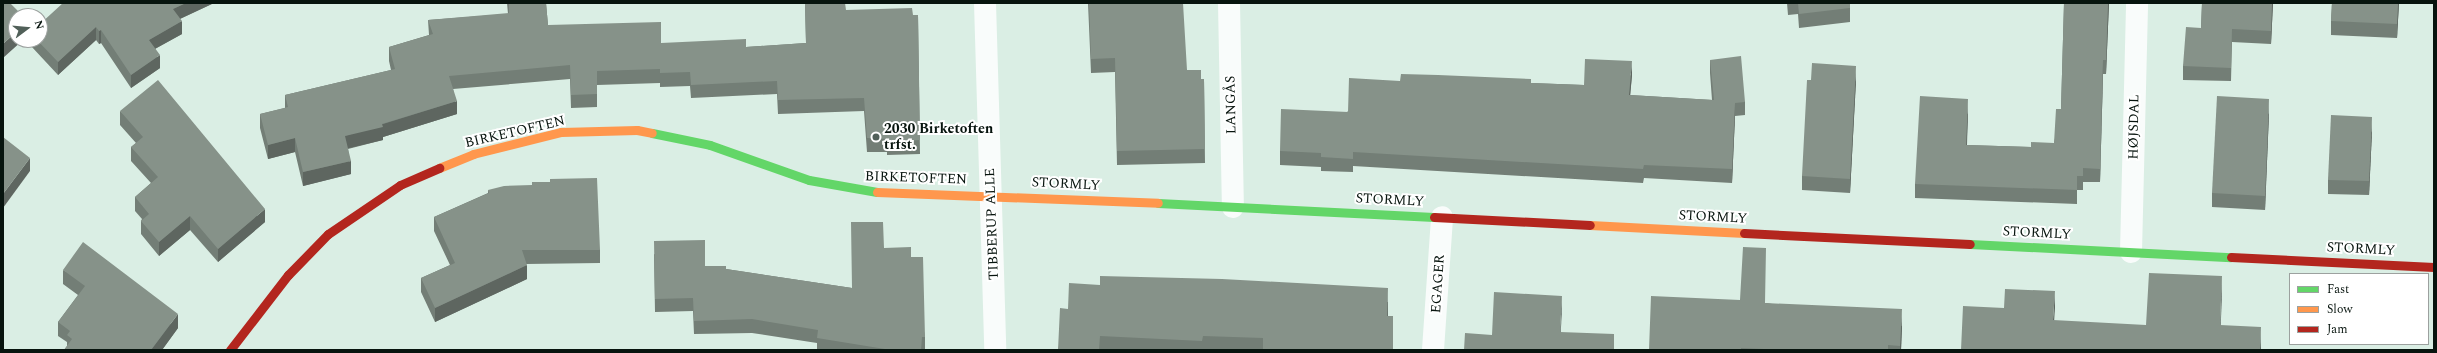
<!DOCTYPE html>
<html>
<head>
<meta charset="utf-8">
<style>
	body { margin:0 }
	#map { position:relative; width:2437px; height:353px; overflow:hidden; background:#daeee4; font-family:Spectral,serif }
	div>[style] { position:absolute }
	[style*='--x'] { left:calc(var(--x)*1px); top:calc(var(--y)*1px); width:calc(var(--w)*1px); rotate:calc(var(--a)*1deg) }
	.street>* { height:22px; margin:-11px; padding:0 11px; transform-origin:11px; border-radius:11px; background:#f9fcfb }
	.fast>* { height:9px; margin:-4.5px; padding:0 4.5px; transform-origin:4.5px; border-radius:4.5px; background:#63d668 }
	.slow>* { height:9px; margin:-4.5px; padding:0 4.5px; transform-origin:4.5px; border-radius:4.5px; background:#ff974d }
	.jam>* { height:9px; margin:-4.5px; padding:0 4.5px; transform-origin:4.5px; border-radius:4.5px; background:#b3261e }
	.wall>* { inset:0; background:#737e76 }
	.shaded-wall>* { inset:0; background:#5e6660 }
	.building>* { inset:0; background:#869289 }
	.dots>* { width:11px; height:11px; translate:-50% -50%; box-sizing:border-box; border:2px solid #fff; border-radius:50% }
	span { translate:-50% -50%; white-space:nowrap; text-align:center; line-height:1.15; -webkit-text-stroke:4px #fff; paint-order:stroke }
	.street-label { font-size:14px; color:#07140e }
	.poi-label { font-size:14px; color:#07140e; font-weight:700 }
	.left { translate:0 -50%; text-align:left }
	.frame { position:absolute; inset:0; border:4px solid #07140e; pointer-events:none }
	.legend { position:absolute; left:2289px; top:273px; width:140px; height:72px; box-sizing:border-box; background:#fff; border:1px solid #9ca19f; margin:0; padding:5px 7px; list-style:none; font-size:12px; color:#07140e }
	.legend li { display:flex; align-items:center; gap:8px; height:20px }
	.legend b { width:20px; border:1px solid #9ca19f }
	.north { position:absolute; left:8px; top:8px; width:40px; height:40px; box-sizing:border-box; background:#fff; border:1px solid #9ca19f; border-radius:50%; rotate:74deg; font-size:11px; font-weight:700; line-height:16px; text-align:center; color:#07140e }
	.north::after { content:''; display:block; margin:auto; width:14px; height:18px; background:#516059; clip-path:polygon(50% 0,100% 100%,50% 72%,0 100%) }
</style>
</head>
<body>
<div id="map">
	<div class="street">
		<div style="--x:985;--y:3;--w:347;--a:88.3"></div>
		<div style="--x:1229;--y:3;--w:204;--a:88.9"></div>
		<div style="--x:2131;--y:252;--w:249;--a:-88.6"></div>
		<div style="--x:1433;--y:350;--w:133;--a:-86.1"></div>
	</div>
	<div class="fast">
		<div style="--x:652;--y:133;--w:59;--a:11.7"></div>
		<div style="--x:710;--y:145;--w:105;--a:19.5"></div>
		<div style="--x:809;--y:180;--w:69;--a:10"></div>
		<div style="--x:1158;--y:203;--w:276;--a:2.9"></div>
		<div style="--x:1970;--y:244;--w:261;--a:2.9"></div>
	</div>
	<div class="slow">
		<div style="--x:439;--y:168;--w:37;--a:-22"></div>
		<div style="--x:473;--y:154;--w:91;--a:-14"></div>
		<div style="--x:561;--y:132;--w:76;--a:-1.5"></div>
		<div style="--x:637;--y:130;--w:15;--a:11"></div>
		<div style="--x:877;--y:192;--w:281;--a:2.2"></div>
		<div style="--x:1590;--y:225;--w:154;--a:3"></div>
	</div>
	<div class="jam">
		<div style="--x:1434;--y:217;--w:156;--a:2.9"></div>
		<div style="--x:1744;--y:233;--w:226;--a:2.8"></div>
		<div style="--x:2231;--y:257;--w:203;--a:2.8"></div>
		<div style="--x:230;--y:350;--w:95;--a:-52.3"></div>
		<div style="--x:288;--y:275;--w:57;--a:-45.7"></div>
		<div style="--x:328;--y:234;--w:87;--a:-34.2"></div>
		<div style="--x:400;--y:185;--w:43;--a:-23.6"></div>
	</div>
	<div class="wall">
		<div style="clip-path:polygon(63px 3px,214px 3px,180px 19px,182px 34px,155px 49px,160px 68px,131px 88px,101px 43px,99px 44px,96px 40px,58px 75px,31px 46px,31px 40px,40px 40px)"></div>
		<div style="clip-path:polygon(507px 3px,546px 3px,548px 25px,661px 43px,746px 47px,806px 43px,805px 4px,846px 10px,913px 15px,918px 15px,920px 154px,887px 155px,887px 152px,867px 152px,864px 111px,778px 114px,777px 94px,691px 98px,690px 86px,660px 87px,660px 83px,597px 85px,597px 107px,571px 108px,570px 79px,453px 89px,457px 114px,383px 137px,383px 140px,348px 149px,351px 174px,303px 186px,295px 152px,268px 159px,260px 128px,260px 114px,285px 108px,285px 95px,391px 70px,389px 61px,389px 47px,429px 35px,428px 20px,508px 14px)"></div>
		<div style="clip-path:polygon(1088px 3px,1187px 70px,1201px 79px,1204px 79px,1205px 163px,1117px 165px,1115px 72px,1091px 73px)"></div>
		<div style="clip-path:polygon(1787px 3px,1850px 3px,1850px 22px,1799px 28px,1798px 14px,1788px 15px)"></div>
		<div style="clip-path:polygon(2064px 3px,2109px 3px,2106px 74px,2103px 74px,2100px 182px,2083px 182px,2083px 190px,2077px 190px,2077px 204px,1915px 198px,1915px 184px,1968px 113px,1967px 145px,2031px 147px,2054px 143px,2061px 109px)"></div>
		<div style="clip-path:polygon(2202px 3px,2273px 3px,2271px 44px,2232px 42px,2231px 81px,2183px 80px,2183px 66px,2201px 28px)"></div>
		<div style="clip-path:polygon(2332px 3px,2399px 3px,2397px 38px,2331px 35px,2331px 21px)"></div>
		<div style="clip-path:polygon(1710px 60px,1745px 102px,1745px 115px,1735px 116px,1732px 183px,1644px 178px,1643px 183px,1353px 166px,1353px 172px,1321px 171px,1321px 167px,1280px 165px,1280px 151px,1400px 81px,1531px 83px,1584px 85px,1632px 75px,1630px 95px,1712px 100px,1710px 73px)"></div>
		<div style="clip-path:polygon(1856px 80px,1850px 193px,1802px 190px,1802px 176px)"></div>
		<div style="clip-path:polygon(120px 111px,265px 222px,218px 262px,190px 230px,159px 256px,141px 234px,141px 221px,142px 219px,135px 211px,135px 197px,151px 183px,131px 161px,131px 147px,136px 143px,120px 125px)"></div>
		<div style="clip-path:polygon(2269px 113px,2265px 210px,2212px 207px,2212px 193px)"></div>
		<div style="clip-path:polygon(2372px 131px,2369px 195px,2328px 194px,2328px 180px)"></div>
		<div style="clip-path:polygon(488px 190px,600px 250px,600px 263px,526px 264px,527px 279px,435px 322px,421px 292px,421px 278px,450px 265px,434px 231px,434px 217px,488px 193px)"></div>
		<div style="clip-path:polygon(884px 248px,911px 257px,925px 337px,925px 350px,817px 350px,817px 343px,752px 333px,694px 334px,693px 311px,655px 312px,654px 254px,705px 266px,726px 269px,852px 288px)"></div>
		<div style="clip-path:polygon(63px 270px,178px 328px,162px 350px,64px 350px,67px 346px,67px 342px,58px 336px,58px 322px,78px 295px,63px 284px)"></div>
		<div style="clip-path:polygon(1388px 302px,1388px 316px,1393px 350px,1058px 350px,1068px 309px)"></div>
		<div style="clip-path:polygon(1766px 303px,1902px 326px,1901px 350px,1649px 350px)"></div>
	</div>
	<div class="shaded-wall">
		<div style="clip-path:polygon(186px 3px,214px 3px,173px 22px,173px 9px)"></div>
		<div style="clip-path:polygon(2108px 3px,2109px 3px,2106px 74px,2106px 60px)"></div>
		<div style="clip-path:polygon(2272px 3px,2273px 3px,2271px 44px,2271px 31px)"></div>
		<div style="clip-path:polygon(2398px 3px,2399px 3px,2397px 38px,2397px 24px)"></div>
		<div style="clip-path:polygon(182px 21px,182px 34px,149px 52px,149px 40px)"></div>
		<div style="clip-path:polygon(96px 27px,96px 40px,58px 75px,58px 62px)"></div>
		<div style="clip-path:polygon(101px 30px,101px 43px,99px 44px,99px 31px)"></div>
		<div style="clip-path:polygon(16px 32px,16px 40px,23px 40px,3px 58px,3px 44px)"></div>
		<div style="clip-path:polygon(160px 55px,160px 68px,131px 88px,131px 75px)"></div>
		<div style="clip-path:polygon(2103px 60px,2103px 74px,2100px 182px,2100px 169px)"></div>
		<div style="clip-path:polygon(1632px 61px,1632px 75px,1629px 109px,1629px 95px)"></div>
		<div style="clip-path:polygon(1856px 66px,1856px 80px,1850px 193px,1850px 179px)"></div>
		<div style="clip-path:polygon(1968px 99px,1968px 113px,1966px 159px,1966px 145px)"></div>
		<div style="clip-path:polygon(2269px 99px,2269px 113px,2265px 210px,2265px 196px)"></div>
		<div style="clip-path:polygon(457px 101px,457px 114px,383px 137px,383px 140px,345px 149px,345px 136px)"></div>
		<div style="clip-path:polygon(1735px 103px,1735px 116px,1732px 183px,1732px 169px)"></div>
		<div style="clip-path:polygon(2372px 117px,2372px 131px,2369px 195px,2369px 181px)"></div>
		<div style="clip-path:polygon(295px 138px,295px 152px,268px 159px,268px 145px)"></div>
		<div style="clip-path:polygon(30px 158px,30px 171px,3px 208px,3px 194px)"></div>
		<div style="clip-path:polygon(351px 161px,351px 174px,303px 186px,303px 172px)"></div>
		<div style="clip-path:polygon(265px 209px,265px 222px,218px 262px,218px 249px)"></div>
		<div style="clip-path:polygon(190px 216px,190px 230px,159px 256px,159px 242px)"></div>
		<div style="clip-path:polygon(527px 265px,527px 279px,435px 322px,435px 308px)"></div>
		<div style="clip-path:polygon(2222px 276px,2222px 294px,2220px 342px,2220px 325px)"></div>
		<div style="clip-path:polygon(1388px 288px,1388px 302px,1387px 330px,1387px 316px)"></div>
		<div style="clip-path:polygon(2055px 291px,2055px 308px,2053px 337px,2053px 320px)"></div>
		<div style="clip-path:polygon(1562px 296px,1562px 309px,1560px 345px,1560px 332px)"></div>
		<div style="clip-path:polygon(1902px 309px,1902px 326px,1901px 350px,1900px 350px)"></div>
		<div style="clip-path:polygon(178px 314px,178px 328px,162px 350px,151px 350px)"></div>
		<div style="clip-path:polygon(2261px 327px,2261px 350px,2260px 350px)"></div>
	</div>
	<div class="building">
		<div style="clip-path:polygon(3px 3px,10px 3px,23px 16px,16px 16px,16px 32px,3px 44px)"></div>
		<div style="clip-path:polygon(63px 3px,186px 3px,173px 9px,182px 21px,149px 40px,160px 55px,131px 75px,101px 30px,99px 31px,96px 27px,58px 62px,37px 40px,40px 40px,40px 24px)"></div>
		<div style="clip-path:polygon(509px 3px,546px 3px,548px 25px,661px 22px,661px 43px,746px 39px,746px 47px,806px 43px,805px 4px,845px 3px,846px 10px,912px 8px,913px 15px,918px 15px,920px 140px,887px 142px,887px 139px,867px 138px,864px 98px,778px 100px,777px 81px,691px 85px,690px 72px,660px 73px,660px 69px,597px 71px,597px 94px,571px 95px,570px 65px,449px 76px,457px 101px,382px 124px,383px 127px,345px 136px,351px 161px,303px 172px,295px 138px,268px 145px,260px 114px,288px 107px,285px 95px,395px 69px,389px 47px,433px 34px,428px 20px,509px 13px)"></div>
		<div style="clip-path:polygon(1089px 3px,1183px 3px,1187px 70px,1201px 70px,1201px 79px,1204px 79px,1205px 149px,1117px 151px,1115px 58px,1091px 59px)"></div>
		<div style="clip-path:polygon(1798px 3px,1850px 3px,1850px 8px,1799px 14px)"></div>
		<div style="clip-path:polygon(2064px 3px,2108px 3px,2106px 60px,2103px 60px,2100px 169px,2083px 168px,2083px 176px,2077px 176px,2077px 190px,1915px 184px,1920px 96px,1968px 99px,1966px 145px,2031px 147px,2031px 142px,2054px 143px,2056px 109px,2061px 109px)"></div>
		<div style="clip-path:polygon(2202px 3px,2272px 3px,2271px 31px,2232px 29px,2231px 68px,2183px 66px,2186px 27px,2201px 28px)"></div>
		<div style="clip-path:polygon(2332px 3px,2398px 3px,2397px 24px,2331px 21px)"></div>
		<div style="clip-path:polygon(1741px 56px,1745px 102px,1735px 103px,1732px 169px,1644px 165px,1643px 169px,1353px 152px,1353px 159px,1321px 157px,1321px 153px,1280px 151px,1281px 109px,1348px 112px,1349px 78px,1400px 81px,1401px 74px,1438px 75px,1531px 79px,1531px 83px,1584px 85px,1585px 59px,1632px 61px,1629px 95px,1714px 100px,1710px 60px)"></div>
		<div style="clip-path:polygon(1812px 63px,1856px 66px,1850px 179px,1802px 176px,1807px 80px,1811px 80px)"></div>
		<div style="clip-path:polygon(158px 80px,265px 209px,218px 249px,190px 216px,159px 242px,141px 221px,149px 214px,135px 197px,158px 177px,131px 147px,143px 137px,120px 111px)"></div>
		<div style="clip-path:polygon(2217px 96px,2269px 99px,2265px 196px,2212px 193px)"></div>
		<div style="clip-path:polygon(2331px 115px,2372px 117px,2369px 181px,2328px 180px)"></div>
		<div style="clip-path:polygon(3px 137px,30px 158px,3px 194px)"></div>
		<div style="clip-path:polygon(597px 178px,600px 250px,522px 250px,527px 265px,435px 308px,421px 278px,455px 263px,434px 217px,489px 193px,488px 190px,504px 186px,532px 185px,532px 182px,550px 182px,550px 179px)"></div>
		<div style="clip-path:polygon(851px 222px,883px 222px,884px 248px,911px 247px,911px 257px,923px 257px,925px 337px,922px 337px,921px 350px,891px 350px,817px 338px,818px 330px,752px 319px,694px 321px,693px 298px,655px 299px,654px 241px,705px 240px,705px 266px,726px 266px,726px 269px,852px 288px)"></div>
		<div style="clip-path:polygon(83px 242px,178px 314px,151px 350px,64px 350px,72px 339px,67px 335px,70px 331px,58px 322px,85px 286px,63px 270px)"></div>
		<div style="clip-path:polygon(1743px 247px,1766px 248px,1765px 303px,1902px 309px,1900px 346px,1888px 345px,1888px 350px,1787px 350px,1741px 348px,1741px 350px,1649px 350px,1651px 296px,1740px 300px)"></div>
		<div style="clip-path:polygon(2149px 273px,2222px 276px,2220px 325px,2261px 327px,2260px 350px,1961px 350px,1963px 306px,2004px 308px,2005px 289px,2055px 291px,2053px 320px,2146px 325px)"></div>
		<div style="clip-path:polygon(1100px 276px,1222px 279px,1388px 288px,1387px 316px,1393px 316px,1393px 350px,1321px 350px,1301px 349px,1301px 350px,1263px 350px,1263px 338px,1203px 336px,1202px 341px,1100px 336px,1099px 350px,1058px 350px,1060px 308px,1068px 309px,1069px 283px,1100px 285px)"></div>
		<div style="clip-path:polygon(1494px 292px,1562px 296px,1560px 332px,1614px 334px,1614px 350px,1464px 350px,1465px 333px,1492px 335px)"></div>
	</div>
	<div class="dots">
		<div style="left:876px;top:137px;background:#516059"></div>
	</div>
	<div class="street-label">
		<span style="left:1231px;top:105px;rotate:-91deg">LANGÅS</span>
		<span style="left:2134px;top:127px;rotate:-89deg">HØJSDAL</span>
		<span style="left:515px;top:132px;rotate:-13deg">BIRKETOFTEN</span>
		<span style="left:916px;top:178px;rotate:2deg">BIRKETOFTEN</span>
		<span style="left:1066px;top:184px;rotate:3deg">STORMLY</span>
		<span style="left:1390px;top:200px;rotate:3deg">STORMLY</span>
		<span style="left:1713px;top:217px;rotate:3deg">STORMLY</span>
		<span style="left:992px;top:224px;rotate:-92deg">TIBBERUP ALLE</span>
		<span style="left:2037px;top:233px;rotate:3deg">STORMLY</span>
		<span style="left:2361px;top:249px;rotate:3deg">STORMLY</span>
		<span style="left:1438px;top:284px;rotate:-86deg">EGAGER</span>
	</div>
	<div class="poi-label">
		<span class="left" style="left:884px;top:137px">2030 Birketoften<br>trfst.</span>
	</div>
	<div class="frame"></div>
	<ul class="legend">
	<li><b style="height:5px;background:#63d668"></b>Fast</li>
	<li><b style="height:5px;background:#ff974d"></b>Slow</li>
	<li><b style="height:5px;background:#b3261e"></b>Jam</li>
	</ul>
	<div class="north">N</div>
</div>
</body>
</html>
